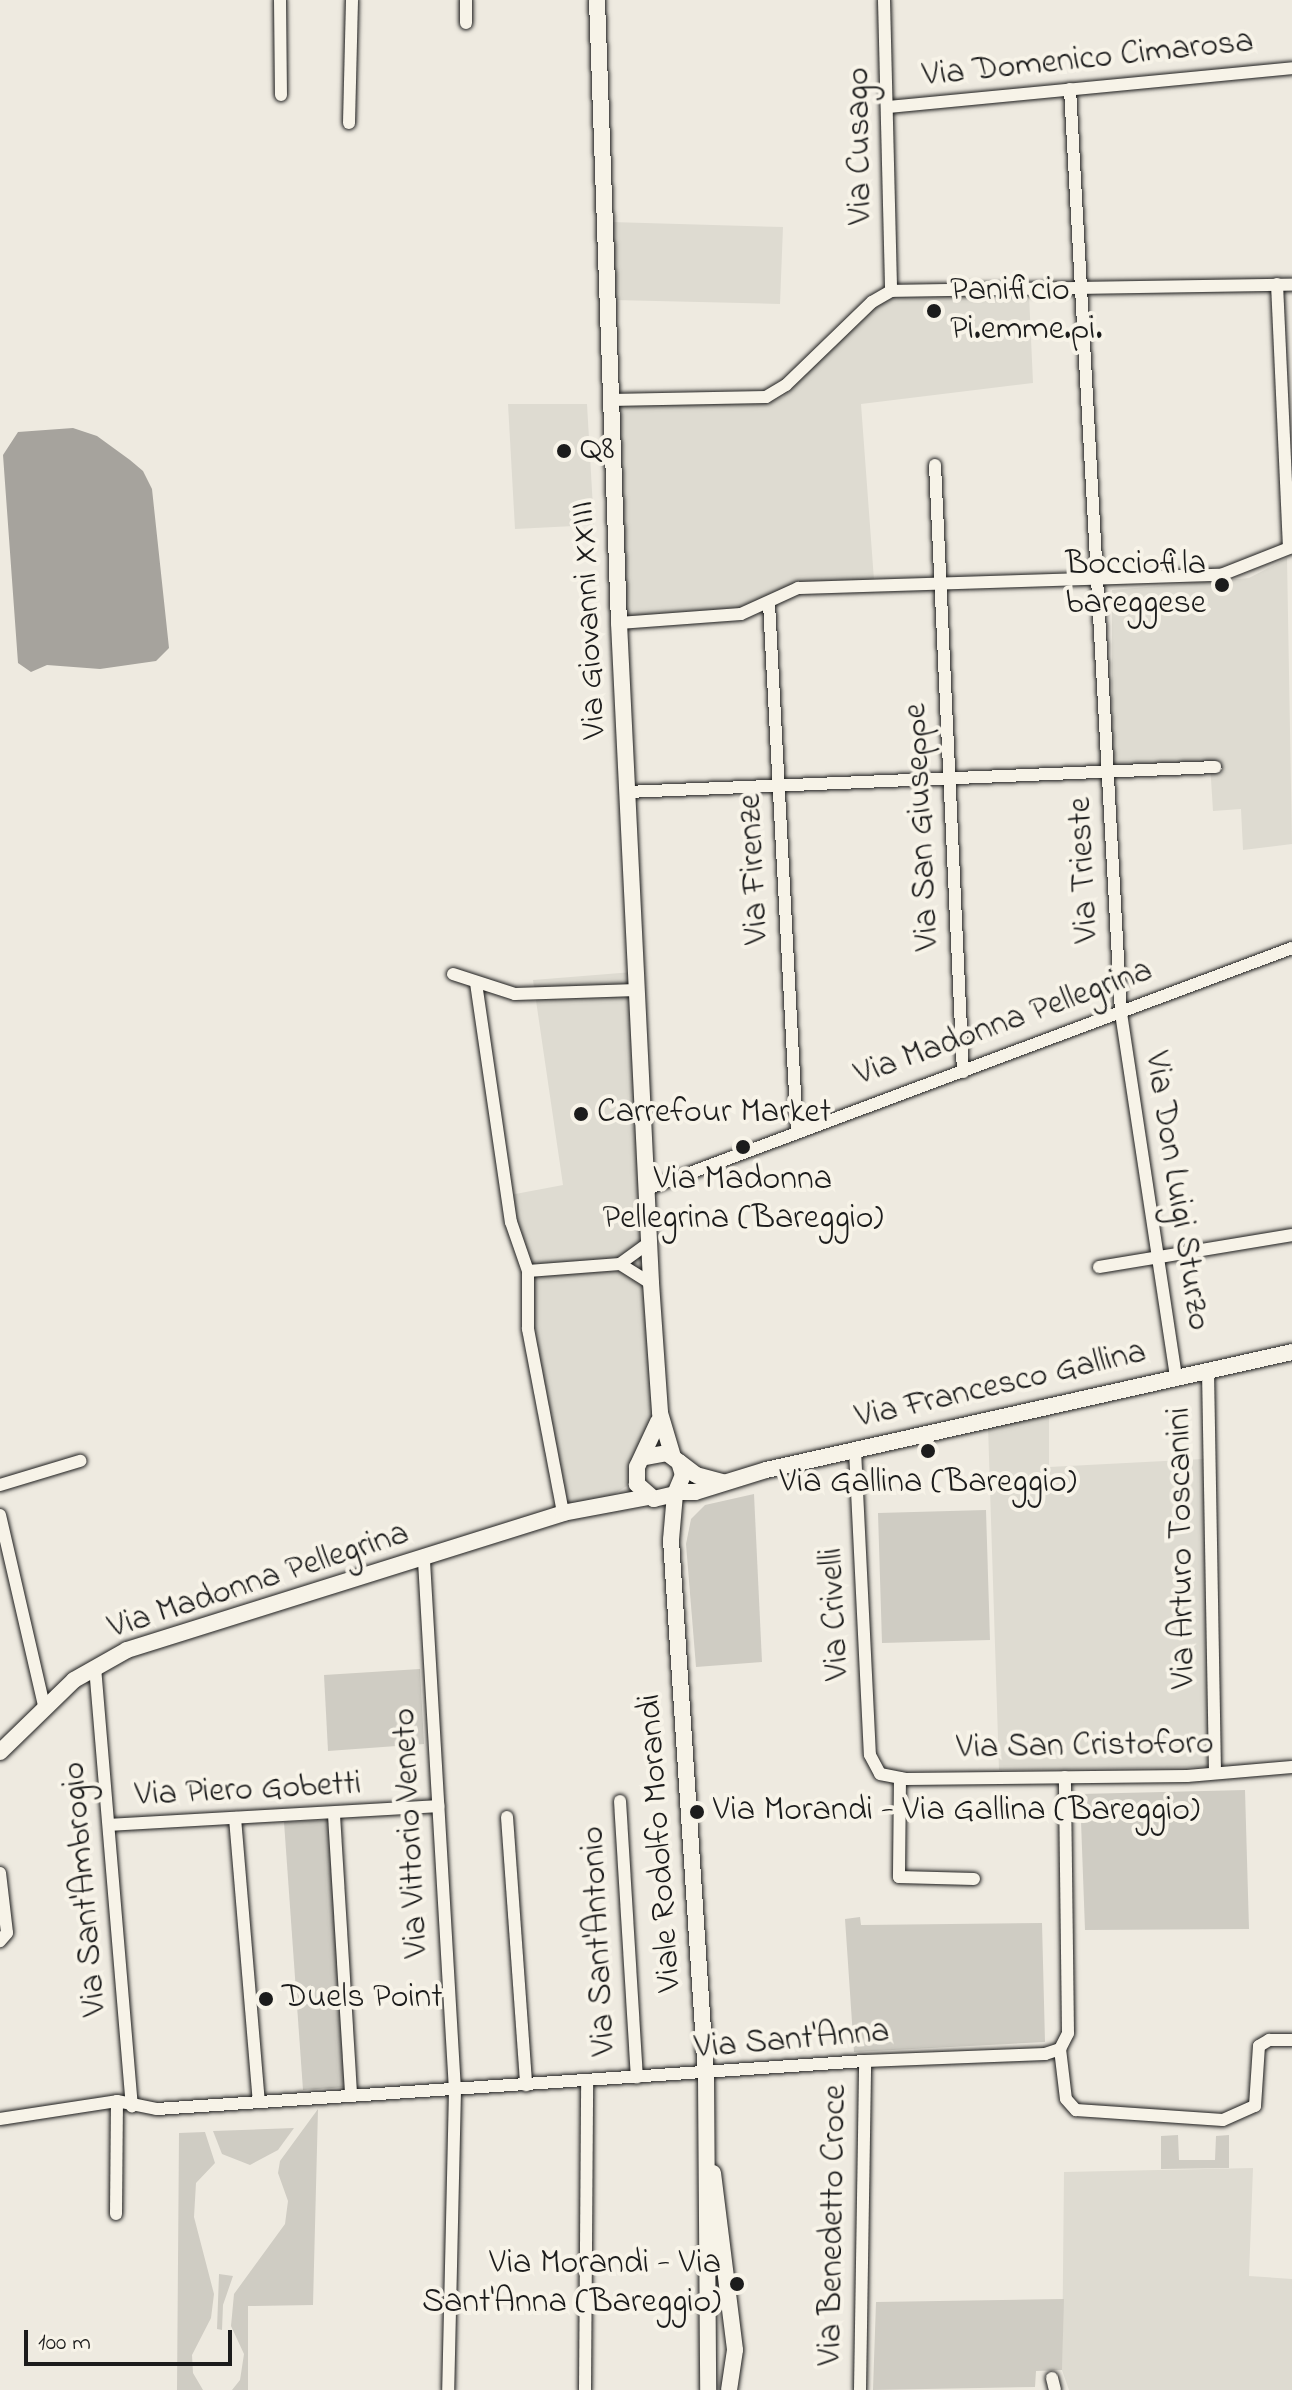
<!DOCTYPE html>
<html>
<head>
<meta charset="utf-8">
<style>
	body { margin:0 }
	#map { position:relative; width:1292px; height:2390px; overflow:hidden; background:#eeeae0; font-family:"Indie Flower",sans-serif }
	div>[style] { position:absolute }
	[style*='--x'] { left:calc(var(--x)*1px); top:calc(var(--y)*1px); width:calc(var(--w)*1px); rotate:calc(var(--a)*1deg) }
	.built>* { inset:0; background:#dedbd1 }
	.green>* { inset:0; background:#cfccc3 }
	.water>* { inset:0; background:#a6a39d }
	.roads { filter:drop-shadow(0 0 2px #1c1c1c) drop-shadow(0 0 2px #1c1c1c) }
	.minor>* { height:12px; margin:-6px; padding:0 6px; transform-origin:6px; border-radius:6px; background:#f7f3e8 }
	.tertiary>* { height:16px; margin:-8px; padding:0 8px; transform-origin:8px; border-radius:8px; background:#f7f3e8 }
	.dots>* { width:22px; height:22px; translate:-50% -50%; box-sizing:border-box; border:4px solid #f7f3e8; border-radius:50% }
	span { translate:-50% -50%; white-space:nowrap; text-align:center; line-height:1.15; -webkit-text-stroke:8px #f7f3e8; paint-order:stroke }
	.street-label { font-size:34px; color:#1c1c1c }
	.poi-label { font-size:34px; color:#1c1c1c }
	.left { translate:0 -50%; text-align:left }
	.right { translate:-100% -50%; text-align:right }
	.scale { position:absolute; left:24px; top:2330px; width:208px; height:36px; box-sizing:border-box; border:4px solid #1c1c1c; border-top:0; padding-left:10px; font-size:24px; line-height:28px; white-space:nowrap; color:#1c1c1c; -webkit-text-stroke:6px #f7f3e8; paint-order:stroke }
</style>
</head>
<body>
<div id="map">
	<div class="built">
		<div style="clip-path:polygon(611px 222px,783px 227px,780px 304px,613px 300px)"></div>
		<div style="clip-path:polygon(1029px 294px,1033px 383px,861px 404px,874px 580px,795px 584px,740px 611px,623px 619px,615px 405px,769px 403px,783px 397px,881px 301px,900px 295px)"></div>
		<div style="clip-path:polygon(508px 404px,587px 404px,594px 525px,515px 529px)"></div>
		<div style="clip-path:polygon(1287px 558px,1292px 844px,1243px 850px,1241px 809px,1213px 811px,1210px 763px,1112px 766px,1112px 590px,1249px 578px)"></div>
		<div style="clip-path:polygon(633px 972px,657px 1413px,627px 1486px,606px 1499px,566px 1509px,510px 1195px,563px 1185px,533px 980px)"></div>
		<div style="clip-path:polygon(1049px 1412px,1049px 1467px,1203px 1459px,1209px 1767px,999px 1770px,988px 1426px)"></div>
		<div style="clip-path:polygon(1253px 2168px,1249px 2276px,1292px 2279px,1292px 2390px,1069px 2390px,1062px 2370px,1064px 2172px)"></div>
	</div>
	<div class="green">
		<div style="clip-path:polygon(754px 1494px,762px 1662px,696px 1667px,686px 1544px,691px 1519px,705px 1505px)"></div>
		<div style="clip-path:polygon(986px 1510px,990px 1640px,882px 1643px,878px 1513px)"></div>
		<div style="clip-path:polygon(420px 1669px,424px 1744px,328px 1751px,324px 1675px)"></div>
		<div style="clip-path:polygon(1245px 1790px,1249px 1929px,1085px 1930px,1080px 1794px)"></div>
		<div style="clip-path:polygon(331px 1820px,346px 2087px,303px 2090px,284px 1822px)"></div>
		<div style="clip-path:polygon(860px 1917px,861px 1925px,1042px 1923px,1045px 2042px,854px 2052px,845px 1919px)"></div>
		<div style="clip-path:polygon(318px 2109px,313px 2305px,248px 2306px,248px 2390px,232px 2390px,240px 2380px,244px 2354px,231px 2326px,234px 2294px,285px 2224px,288px 2201px,278px 2173px,280px 2161px)"></div>
		<div style="clip-path:polygon(294px 2128px,278px 2150px,250px 2165px,222px 2154px,213px 2131px)"></div>
		<div style="clip-path:polygon(205px 2132px,215px 2163px,196px 2183px,194px 2217px,214px 2294px,211px 2318px,192px 2355px,193px 2373px,203px 2390px,177px 2390px,179px 2133px)"></div>
		<div style="clip-path:polygon(1178px 2135px,1179px 2160px,1215px 2160px,1216px 2136px,1229px 2135px,1229px 2168px,1161px 2169px,1161px 2136px)"></div>
		<div style="clip-path:polygon(219px 2274px,233px 2276px,223px 2305px,222px 2330px,217px 2329px)"></div>
		<div style="clip-path:polygon(1064px 2299px,1062px 2370px,1036px 2371px,1035px 2387px,873px 2390px,876px 2302px)"></div>
	</div>
	<div class="water">
		<div style="clip-path:polygon(73px 428px,97px 436px,130px 460px,143px 471px,152px 489px,169px 648px,156px 661px,100px 669px,47px 665px,31px 672px,18px 663px,3px 455px,18px 432px)"></div>
	</div>
	<div class="roads">
		<div class="minor">
			<div style="--x:280;--y:0;--w:95;--a:89.4"></div>
			<div style="--x:884;--y:0;--w:291;--a:88.6"></div>
			<div style="--x:466;--y:23;--w:23;--a:-90"></div>
			<div style="--x:1070;--y:89;--w:925;--a:86.84"></div>
			<div style="--x:1121;--y:1013;--w:368;--a:81.4"></div>
			<div style="--x:889;--y:107;--w:405;--a:-5.5"></div>
			<div style="--x:349;--y:123;--w:123;--a:-88.6"></div>
			<div style="--x:1277;--y:284;--w:264;--a:87.4"></div>
			<div style="--x:610;--y:400;--w:156;--a:-1.1"></div>
			<div style="--x:766;--y:397;--w:23;--a:-31"></div>
			<div style="--x:786;--y:385;--w:120;--a:-44"></div>
			<div style="--x:872;--y:302;--w:22;--a:-30"></div>
			<div style="--x:891;--y:291;--w:401;--a:-0.9"></div>
			<div style="--x:935;--y:465;--w:608;--a:87.36"></div>
			<div style="--x:769;--y:603;--w:530;--a:86.97"></div>
			<div style="--x:619;--y:623;--w:122;--a:-4.2"></div>
			<div style="--x:741;--y:614;--w:63;--a:-24.5"></div>
			<div style="--x:798;--y:588;--w:423;--a:-1.8"></div>
			<div style="--x:1221;--y:575;--w:76;--a:-21.5"></div>
			<div style="--x:627;--y:792;--w:589;--a:-2.43"></div>
			<div style="--x:453;--y:974;--w:65;--a:17.9"></div>
			<div style="--x:515;--y:994;--w:122;--a:-1.9"></div>
			<div style="--x:476;--y:983;--w:242;--a:81.7"></div>
			<div style="--x:511;--y:1222;--w:52;--a:70.9"></div>
			<div style="--x:528;--y:1271;--w:58;--a:90"></div>
			<div style="--x:528;--y:1329;--w:187;--a:79.2"></div>
			<div style="--x:647;--y:1189;--w:689;--a:-20.49"></div>
			<div style="--x:650;--y:1242;--w:37;--a:144"></div>
			<div style="--x:620;--y:1264;--w:36;--a:32"></div>
			<div style="--x:1099;--y:1267;--w:196;--a:-9.4"></div>
			<div style="--x:528;--y:1271;--w:92;--a:-4.4"></div>
			<div style="--x:1208;--y:1371;--w:401;--a:89"></div>
			<div style="--x:855;--y:1450;--w:305;--a:87.2"></div>
			<div style="--x:870;--y:1755;--w:21;--a:62"></div>
			<div style="--x:880;--y:1774;--w:26;--a:11"></div>
			<div style="--x:906;--y:1779;--w:281;--a:-0.6"></div>
			<div style="--x:1187;--y:1776;--w:105;--a:-4.9"></div>
			<div style="--x:0;--y:1485;--w:84;--a:-16.7"></div>
			<div style="--x:0;--y:1515;--w:196;--a:77"></div>
			<div style="--x:424;--y:1561;--w:530;--a:86.65"></div>
			<div style="--x:455;--y:2090;--w:300;--a:91.3"></div>
			<div style="--x:95;--y:1667;--w:441;--a:85.2"></div>
			<div style="--x:900;--y:1778;--w:99;--a:90.6"></div>
			<div style="--x:899;--y:1877;--w:75;--a:1.5"></div>
			<div style="--x:620;--y:1801;--w:277;--a:86.5"></div>
			<div style="--x:334;--y:1815;--w:281;--a:86.5"></div>
			<div style="--x:507;--y:1817;--w:269;--a:85.9"></div>
			<div style="--x:235;--y:1818;--w:284;--a:85.2"></div>
			<div style="--x:109;--y:1825;--w:330;--a:-3.3"></div>
			<div style="--x:0;--y:1873;--w:60;--a:83.3"></div>
			<div style="--x:7;--y:1933;--w:11;--a:131"></div>
			<div style="--x:1060;--y:2049;--w:50;--a:83.2"></div>
			<div style="--x:1066;--y:2099;--w:15;--a:48"></div>
			<div style="--x:1076;--y:2110;--w:147;--a:3.9"></div>
			<div style="--x:1223;--y:2120;--w:35;--a:-24"></div>
			<div style="--x:1255;--y:2106;--w:60;--a:-86.2"></div>
			<div style="--x:1259;--y:2046;--w:12;--a:-31"></div>
			<div style="--x:1269;--y:2040;--w:23;--a:0"></div>
			<div style="--x:1060;--y:2049;--w:18;--a:-63"></div>
			<div style="--x:1068;--y:2033;--w:256;--a:-90.7"></div>
			<div style="--x:0;--y:2119;--w:118;--a:-8.7"></div>
			<div style="--x:117;--y:2101;--w:41;--a:11.3"></div>
			<div style="--x:157;--y:2109;--w:710;--a:-3.88"></div>
			<div style="--x:865;--y:2061;--w:180;--a:-2.2"></div>
			<div style="--x:1045;--y:2054;--w:16;--a:-18"></div>
			<div style="--x:116;--y:2214;--w:113;--a:-89.5"></div>
			<div style="--x:1052;--y:2378;--w:12;--a:76"></div>
			<div style="--x:585;--y:2390;--w:309;--a:-89.6"></div>
			<div style="--x:860;--y:2390;--w:329;--a:-89.1"></div>
		</div>
		<div class="tertiary">
			<div style="--x:597;--y:0;--w:623;--a:87.98"></div>
			<div style="--x:619;--y:623;--w:661;--a:87.22"></div>
			<div style="--x:651;--y:1283;--w:130;--a:86"></div>
			<div style="--x:660;--y:1413;--w:46;--a:73.5"></div>
			<div style="--x:645;--y:1457;--w:22;--a:-10"></div>
			<div style="--x:667;--y:1453;--w:15;--a:37"></div>
			<div style="--x:679;--y:1462;--w:14;--a:73"></div>
			<div style="--x:683;--y:1475;--w:21;--a:113"></div>
			<div style="--x:675;--y:1494;--w:22;--a:167"></div>
			<div style="--x:654;--y:1499;--w:23;--a:-139"></div>
			<div style="--x:637;--y:1484;--w:17;--a:-90"></div>
			<div style="--x:637;--y:1467;--w:50;--a:-65"></div>
			<div style="--x:679;--y:1462;--w:21;--a:37"></div>
			<div style="--x:696;--y:1475;--w:28;--a:15"></div>
			<div style="--x:677;--y:1492;--w:18;--a:0"></div>
			<div style="--x:695;--y:1492;--w:74;--a:-17.2"></div>
			<div style="--x:766;--y:1470;--w:539;--a:-12.64"></div>
			<div style="--x:675;--y:1494;--w:46;--a:95"></div>
			<div style="--x:671;--y:1540;--w:537;--a:86.26"></div>
			<div style="--x:706;--y:2076;--w:314;--a:89.6"></div>
			<div style="--x:0;--y:1752;--w:103;--a:-44.2"></div>
			<div style="--x:74;--y:1680;--w:61;--a:-29.5"></div>
			<div style="--x:127;--y:1650;--w:457;--a:-17.4"></div>
			<div style="--x:563;--y:1513;--w:86;--a:-10.7"></div>
			<div style="--x:713;--y:2173;--w:178;--a:82.9"></div>
			<div style="--x:735;--y:2350;--w:40;--a:98.5"></div>
		</div>
	</div>
	<div class="dots">
		<div style="left:934px;top:311px;background:#1c1c1c"></div>
		<div style="left:564px;top:451px;background:#1c1c1c"></div>
		<div style="left:1222px;top:585px;background:#1c1c1c"></div>
		<div style="left:581px;top:1114px;background:#1c1c1c"></div>
		<div style="left:743px;top:1147px;background:#1c1c1c"></div>
		<div style="left:928px;top:1451px;background:#1c1c1c"></div>
		<div style="left:697px;top:1812px;background:#1c1c1c"></div>
		<div style="left:266px;top:1999px;background:#1c1c1c"></div>
		<div style="left:737px;top:2284px;background:#1c1c1c"></div>
	</div>
	<div class="street-label">
		<span style="left:1088px;top:60px;rotate:-6deg">Via Domenico Cimarosa</span>
		<span style="left:861px;top:146px;rotate:-91deg">Via Cusago</span>
		<span style="left:590px;top:620px;rotate:-93deg">Via Giovanni XXIII</span>
		<span style="left:923px;top:827px;rotate:-93deg">Via San Giuseppe</span>
		<span style="left:755px;top:869px;rotate:-93deg">Via Firenze</span>
		<span style="left:1085px;top:870px;rotate:-93deg">Via Trieste</span>
		<span style="left:1004px;top:1024px;rotate:-20deg">Via Madonna Pellegrina</span>
		<span style="left:1176px;top:1191px;rotate:81deg">Via Don Luigi Sturzo</span>
		<span style="left:1001px;top:1386px;rotate:-13deg">Via Francesco Gallina</span>
		<span style="left:1183px;top:1548px;rotate:-91deg">Via Arturo Toscanini</span>
		<span style="left:259px;top:1582px;rotate:-18deg">Via Madonna Pellegrina</span>
		<span style="left:836px;top:1614px;rotate:-93deg">Via Crivelli</span>
		<span style="left:1085px;top:1747px;rotate:-1deg">Via San Cristoforo</span>
		<span style="left:248px;top:1791px;rotate:-3deg">Via Piero Gobetti</span>
		<span style="left:412px;top:1833px;rotate:-93deg">Via Vittorio Veneto</span>
		<span style="left:661px;top:1843px;rotate:-94deg">Viale Rodolfo Morandi</span>
		<span style="left:86px;top:1889px;rotate:-95deg">Via Sant'Ambrogio</span>
		<span style="left:600px;top:1941px;rotate:-93deg">Via Sant'Antonio</span>
		<span style="left:792px;top:2041px;rotate:-5deg">Via Sant'Anna</span>
		<span style="left:834px;top:2225px;rotate:-89deg">Via Benedetto Croce</span>
	</div>
	<div class="poi-label">
		<span class="left" style="left:950px;top:311px">Panificio<br>Pi.emme.pi.</span>
		<span class="left" style="left:580px;top:451px">Q8</span>
		<span class="right" style="left:1206px;top:585px">Bocciofila<br>bareggese</span>
		<span class="left" style="left:597px;top:1114px">Carrefour Market</span>
		<span style="left:743px;top:1200px">Via Madonna<br>Pellegrina (Bareggio)</span>
		<span style="left:928px;top:1484px">Via Gallina (Bareggio)</span>
		<span class="left" style="left:713px;top:1812px">Via Morandi - Via Gallina (Bareggio)</span>
		<span class="left" style="left:282px;top:1999px">Duels Point</span>
		<span class="right" style="left:721px;top:2284px">Via Morandi - Via<br>Sant'Anna (Bareggio)</span>
	</div>
	<div class="scale">100 m</div>
</div>
</body>
</html>
